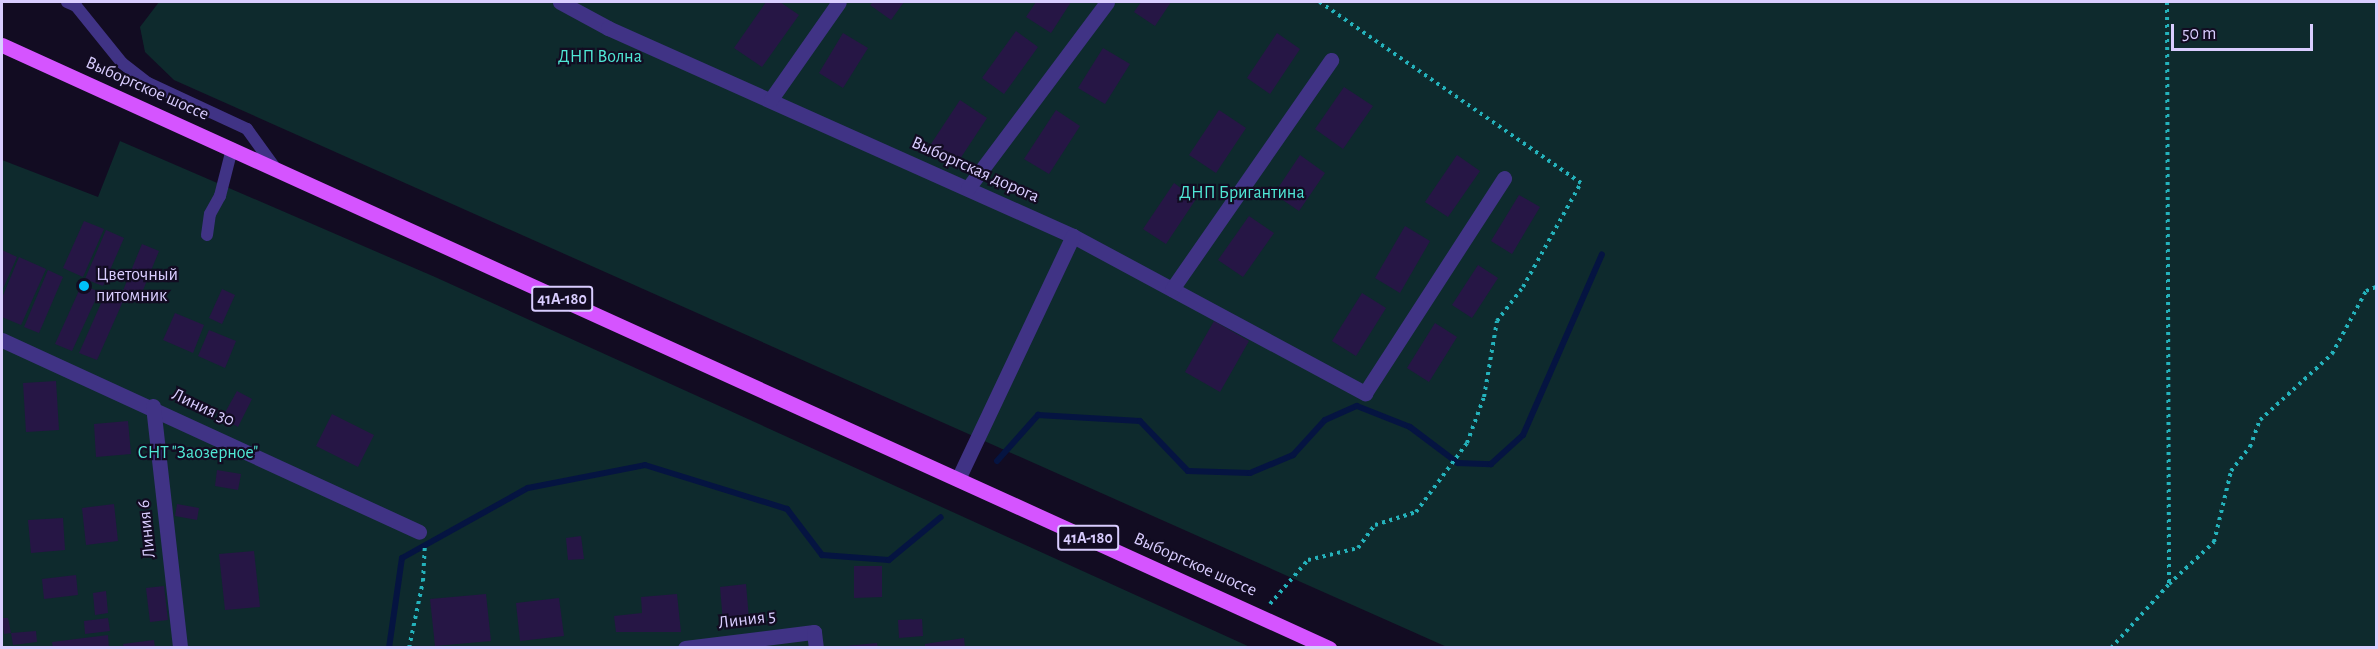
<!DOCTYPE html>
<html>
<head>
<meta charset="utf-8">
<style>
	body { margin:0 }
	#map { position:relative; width:2378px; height:649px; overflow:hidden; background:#120c22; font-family:"Alegreya Sans",sans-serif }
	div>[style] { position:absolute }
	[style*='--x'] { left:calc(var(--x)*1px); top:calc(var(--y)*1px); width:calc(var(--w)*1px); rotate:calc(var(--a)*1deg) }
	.green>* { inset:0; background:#0e2a2d }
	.stream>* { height:6px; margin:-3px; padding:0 3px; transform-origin:3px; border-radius:3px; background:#051441 }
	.building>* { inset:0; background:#261645 }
	.path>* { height:4px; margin-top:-2px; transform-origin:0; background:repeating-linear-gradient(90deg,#24b2bb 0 3px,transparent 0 7.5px) }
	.lane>* { height:12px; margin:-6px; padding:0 6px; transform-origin:6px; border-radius:6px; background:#403385 }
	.street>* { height:15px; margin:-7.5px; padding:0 7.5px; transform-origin:7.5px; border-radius:7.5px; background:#403385 }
	.primary>* { height:15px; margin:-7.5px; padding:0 7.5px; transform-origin:7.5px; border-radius:7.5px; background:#d554ff }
	.dots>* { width:16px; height:16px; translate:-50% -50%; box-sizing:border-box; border:3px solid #120c22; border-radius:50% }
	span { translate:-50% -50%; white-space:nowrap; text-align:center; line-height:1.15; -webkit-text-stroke:4.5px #120c22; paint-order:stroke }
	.shield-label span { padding:2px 4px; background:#120c22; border:2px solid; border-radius:4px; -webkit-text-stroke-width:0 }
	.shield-label { font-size:16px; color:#d9cdff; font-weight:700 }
	.park-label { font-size:18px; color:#50e8d5 }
	.street-label { font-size:18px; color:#d9cdff }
	.poi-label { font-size:18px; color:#d9cdff }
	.left { translate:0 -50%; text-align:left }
	.frame { position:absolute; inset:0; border:3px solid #d9cdff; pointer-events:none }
	.scale { position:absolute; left:2171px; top:24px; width:142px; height:27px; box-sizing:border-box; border:3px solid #d9cdff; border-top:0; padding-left:8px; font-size:18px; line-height:21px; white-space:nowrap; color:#d9cdff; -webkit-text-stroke:4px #120c22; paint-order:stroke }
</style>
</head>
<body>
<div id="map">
	<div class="green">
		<div style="clip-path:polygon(159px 2px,2376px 2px,2376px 647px,1447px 647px,174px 80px,145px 52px,140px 27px)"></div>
		<div style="clip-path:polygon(120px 141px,435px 277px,1250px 647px,2px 647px,2px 160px,98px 197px)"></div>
	</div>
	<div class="stream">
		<div style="--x:997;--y:461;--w:62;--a:-48.3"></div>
		<div style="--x:1038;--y:415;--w:102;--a:3.4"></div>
		<div style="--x:1140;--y:421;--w:69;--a:46.2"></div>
		<div style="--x:1188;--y:471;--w:62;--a:1.8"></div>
		<div style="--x:1250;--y:473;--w:47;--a:-22.7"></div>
		<div style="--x:1293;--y:455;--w:47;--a:-47.6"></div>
		<div style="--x:1325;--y:420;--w:35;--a:-24"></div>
		<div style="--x:1357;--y:406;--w:57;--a:21.6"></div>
		<div style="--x:1410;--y:427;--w:60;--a:36.9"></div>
		<div style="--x:1458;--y:463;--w:33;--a:2"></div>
		<div style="--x:1491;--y:464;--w:43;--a:-42.2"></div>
		<div style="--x:1523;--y:435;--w:197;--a:-66.4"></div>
		<div style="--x:389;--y:648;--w:91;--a:-81.8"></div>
		<div style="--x:402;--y:558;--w:144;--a:-29.1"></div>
		<div style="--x:528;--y:488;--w:119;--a:-11.1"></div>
		<div style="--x:645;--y:465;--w:149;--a:17.2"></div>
		<div style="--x:787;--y:509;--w:58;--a:52.7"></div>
		<div style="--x:822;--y:555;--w:67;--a:4.3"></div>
		<div style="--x:889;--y:560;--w:67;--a:-39.6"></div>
	</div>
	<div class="building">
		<div style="clip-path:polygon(766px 2px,780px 2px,799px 15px,762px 67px,734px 48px)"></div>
		<div style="clip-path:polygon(873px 2px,904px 2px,891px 20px,870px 5px)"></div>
		<div style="clip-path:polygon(1036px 2px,1071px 2px,1051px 33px,1026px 17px)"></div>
		<div style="clip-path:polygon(1141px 2px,1171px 2px,1155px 26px,1134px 12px)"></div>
		<div style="clip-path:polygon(1016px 31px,1038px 47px,1004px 94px,982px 78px)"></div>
		<div style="clip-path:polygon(843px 33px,868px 48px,843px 88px,819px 73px)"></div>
		<div style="clip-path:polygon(1277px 33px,1300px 49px,1270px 94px,1247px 78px)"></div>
		<div style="clip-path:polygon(1103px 48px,1130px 64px,1105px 104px,1078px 88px)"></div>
		<div style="clip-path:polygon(1344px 87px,1373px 106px,1343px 149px,1315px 129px)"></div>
		<div style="clip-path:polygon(960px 100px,987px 118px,958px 162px,931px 144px)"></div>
		<div style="clip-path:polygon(1056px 110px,1080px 126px,1049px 174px,1024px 159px)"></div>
		<div style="clip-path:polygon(1219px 110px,1246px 128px,1216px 173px,1189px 155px)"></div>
		<div style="clip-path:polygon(1300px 155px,1325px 173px,1299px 211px,1274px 194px)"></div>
		<div style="clip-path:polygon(1457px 155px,1480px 171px,1448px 217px,1425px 202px)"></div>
		<div style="clip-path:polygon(1174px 183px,1196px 199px,1166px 244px,1143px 229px)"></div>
		<div style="clip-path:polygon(1519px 195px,1540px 207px,1512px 254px,1491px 241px)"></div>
		<div style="clip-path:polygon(1249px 216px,1274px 233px,1243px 277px,1218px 260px)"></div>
		<div style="clip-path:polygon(84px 221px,104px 229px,83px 277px,63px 268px)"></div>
		<div style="clip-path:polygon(1405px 226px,1430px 241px,1400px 293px,1375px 278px)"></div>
		<div style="clip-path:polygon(106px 230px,124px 238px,103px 286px,85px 279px)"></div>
		<div style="clip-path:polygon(142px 244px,159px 251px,139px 300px,122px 293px)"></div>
		<div style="clip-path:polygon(2px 250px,17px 257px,2px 291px)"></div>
		<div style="clip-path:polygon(19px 257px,46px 269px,21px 325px,2px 317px,2px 298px)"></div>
		<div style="clip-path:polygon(1478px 265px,1498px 278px,1472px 318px,1452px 305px)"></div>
		<div style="clip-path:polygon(48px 270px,63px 277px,39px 333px,24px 327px)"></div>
		<div style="clip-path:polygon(82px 284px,99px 292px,72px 351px,55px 344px)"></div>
		<div style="clip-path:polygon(222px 289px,235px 295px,222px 324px,209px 318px)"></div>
		<div style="clip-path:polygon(106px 292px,124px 299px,97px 360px,79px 353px)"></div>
		<div style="clip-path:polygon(1362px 293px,1386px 308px,1356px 356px,1332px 341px)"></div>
		<div style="clip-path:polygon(175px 313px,204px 325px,193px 353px,163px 340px)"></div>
		<div style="clip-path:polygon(1214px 321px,1249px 341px,1220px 392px,1185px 372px)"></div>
		<div style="clip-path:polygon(1435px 323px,1457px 337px,1429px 382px,1407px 368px)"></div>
		<div style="clip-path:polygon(209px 330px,236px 341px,225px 368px,198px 356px)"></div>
		<div style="clip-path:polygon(56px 381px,59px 430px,26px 432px,23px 383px)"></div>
		<div style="clip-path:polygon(237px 391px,252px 399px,238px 427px,222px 418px)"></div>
		<div style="clip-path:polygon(332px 414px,374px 435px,358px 467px,316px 446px)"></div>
		<div style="clip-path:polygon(128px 421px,131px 454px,96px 457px,94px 424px)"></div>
		<div style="clip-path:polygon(217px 470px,241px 474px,238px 490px,215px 486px)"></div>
		<div style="clip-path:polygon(114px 504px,118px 541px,86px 545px,82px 508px)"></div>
		<div style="clip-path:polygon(177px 504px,199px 508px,197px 520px,175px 516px)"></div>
		<div style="clip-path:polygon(63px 518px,65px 550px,31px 553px,28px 520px)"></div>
		<div style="clip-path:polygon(581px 536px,584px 559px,568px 560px,566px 538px)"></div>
		<div style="clip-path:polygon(254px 551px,260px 607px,225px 610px,219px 554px)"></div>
		<div style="clip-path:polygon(854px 566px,882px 566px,882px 597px,854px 598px)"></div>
		<div style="clip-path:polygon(76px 575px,78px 595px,44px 599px,42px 579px)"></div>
		<div style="clip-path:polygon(746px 584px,749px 619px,723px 622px,720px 587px)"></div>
		<div style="clip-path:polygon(164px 586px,168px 620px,150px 622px,146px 588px)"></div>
		<div style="clip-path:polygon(106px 591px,108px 613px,95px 615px,93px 593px)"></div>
		<div style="clip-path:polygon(486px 594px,491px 641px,435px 646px,430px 599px)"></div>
		<div style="clip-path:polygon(677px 594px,681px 632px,616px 632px,614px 616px,642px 613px,641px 597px)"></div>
		<div style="clip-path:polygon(559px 598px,564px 636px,520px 641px,516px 603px)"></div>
		<div style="clip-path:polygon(2px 618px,8px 618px,11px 633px,4px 634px)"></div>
		<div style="clip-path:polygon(108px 618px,110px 631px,85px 634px,84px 621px)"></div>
		<div style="clip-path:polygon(922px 619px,923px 636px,899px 638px,898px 620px)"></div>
		<div style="clip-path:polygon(36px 631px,37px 642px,13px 645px,11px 633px)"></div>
		<div style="clip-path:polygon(108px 635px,109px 648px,53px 648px,52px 642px)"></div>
		<div style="clip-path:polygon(964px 638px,965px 648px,925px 648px,925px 644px)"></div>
		<div style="clip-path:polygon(154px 640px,155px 648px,124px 648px,123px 644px)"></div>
		<div style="clip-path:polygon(877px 643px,878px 648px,846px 648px,846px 646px)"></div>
	</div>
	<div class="path">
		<div style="--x:2167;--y:2;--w:582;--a:89.8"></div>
		<div style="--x:1270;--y:604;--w:58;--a:-49.2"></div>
		<div style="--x:1308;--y:560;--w:51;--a:-13.5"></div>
		<div style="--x:1358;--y:548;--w:29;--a:-54"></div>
		<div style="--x:1375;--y:525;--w:43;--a:-17.6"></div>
		<div style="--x:1416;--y:512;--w:86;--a:-53.5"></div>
		<div style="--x:1467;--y:443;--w:49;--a:-69.7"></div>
		<div style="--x:1484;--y:397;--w:77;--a:-80.3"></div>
		<div style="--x:1497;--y:321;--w:43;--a:-52.6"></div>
		<div style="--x:1523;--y:287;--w:119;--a:-60.9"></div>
		<div style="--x:1581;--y:183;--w:318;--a:-145.3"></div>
		<div style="--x:409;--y:648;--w:68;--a:-78.2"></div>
		<div style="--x:423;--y:581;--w:36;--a:-87"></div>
		<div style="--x:2111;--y:648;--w:86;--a:-47.8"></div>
		<div style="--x:2169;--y:584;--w:62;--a:-43"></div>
		<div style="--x:2214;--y:542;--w:73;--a:-76.5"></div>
		<div style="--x:2231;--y:471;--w:31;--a:-52"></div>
		<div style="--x:2250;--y:447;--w:29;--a:-70"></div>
		<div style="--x:2260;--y:420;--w:98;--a:-42.5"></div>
		<div style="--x:2332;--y:354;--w:72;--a:-61.6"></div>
		<div style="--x:2366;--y:291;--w:11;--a:-22"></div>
	</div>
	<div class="lane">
		<div style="--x:67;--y:2;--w:10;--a:24"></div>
		<div style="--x:76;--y:6;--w:73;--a:51.1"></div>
		<div style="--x:122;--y:63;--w:33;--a:38"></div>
		<div style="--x:148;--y:83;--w:109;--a:24.9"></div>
		<div style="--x:247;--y:129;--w:49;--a:54.1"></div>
		<div style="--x:207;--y:235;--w:21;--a:-82"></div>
		<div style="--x:210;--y:214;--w:21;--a:-61"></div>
		<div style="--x:220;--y:196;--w:49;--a:-75.7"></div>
	</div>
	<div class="street">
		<div style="--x:560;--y:2;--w:55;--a:28.4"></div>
		<div style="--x:608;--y:28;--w:509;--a:24.1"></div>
		<div style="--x:1073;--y:236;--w:332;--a:28.3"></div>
		<div style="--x:1365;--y:393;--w:256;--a:-57.1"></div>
		<div style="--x:771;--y:99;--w:118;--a:-55"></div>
		<div style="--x:968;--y:188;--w:232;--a:-53.2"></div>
		<div style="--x:1172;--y:289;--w:279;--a:-55.2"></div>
		<div style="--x:2;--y:340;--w:459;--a:24.7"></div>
		<div style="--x:153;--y:406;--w:244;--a:83.6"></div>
		<div style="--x:958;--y:479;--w:269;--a:-64.7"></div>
		<div style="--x:685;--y:648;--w:130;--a:-7.1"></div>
		<div style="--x:814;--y:632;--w:16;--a:83"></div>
	</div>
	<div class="primary">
		<div style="--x:2;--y:45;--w:1458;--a:24.44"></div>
	</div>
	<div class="dots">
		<div style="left:84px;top:286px;background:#00c0f8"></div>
	</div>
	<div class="shield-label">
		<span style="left:562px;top:299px">41А-180</span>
		<span style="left:1088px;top:538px">41А-180</span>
	</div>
	<div class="park-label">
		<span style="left:600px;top:57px">ДНП Волна</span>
		<span style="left:1242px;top:193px">ДНП Бригантина</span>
		<span style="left:198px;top:453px">СНТ "Заозерное"</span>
	</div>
	<div class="street-label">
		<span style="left:147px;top:89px;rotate:24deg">Выборгское шоссе</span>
		<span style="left:975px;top:170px;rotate:24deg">Выборгская дорога</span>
		<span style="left:203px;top:408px;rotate:25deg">Линия 30</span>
		<span style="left:147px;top:529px;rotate:-96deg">Линия 6</span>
		<span style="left:1195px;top:565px;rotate:24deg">Выборгское шоссе</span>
		<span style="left:747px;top:620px;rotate:-7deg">Линия 5</span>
	</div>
	<div class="poi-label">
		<span class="left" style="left:96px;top:286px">Цветочный<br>питомник</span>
	</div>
	<div class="frame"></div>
	<div class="scale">50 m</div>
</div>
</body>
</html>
